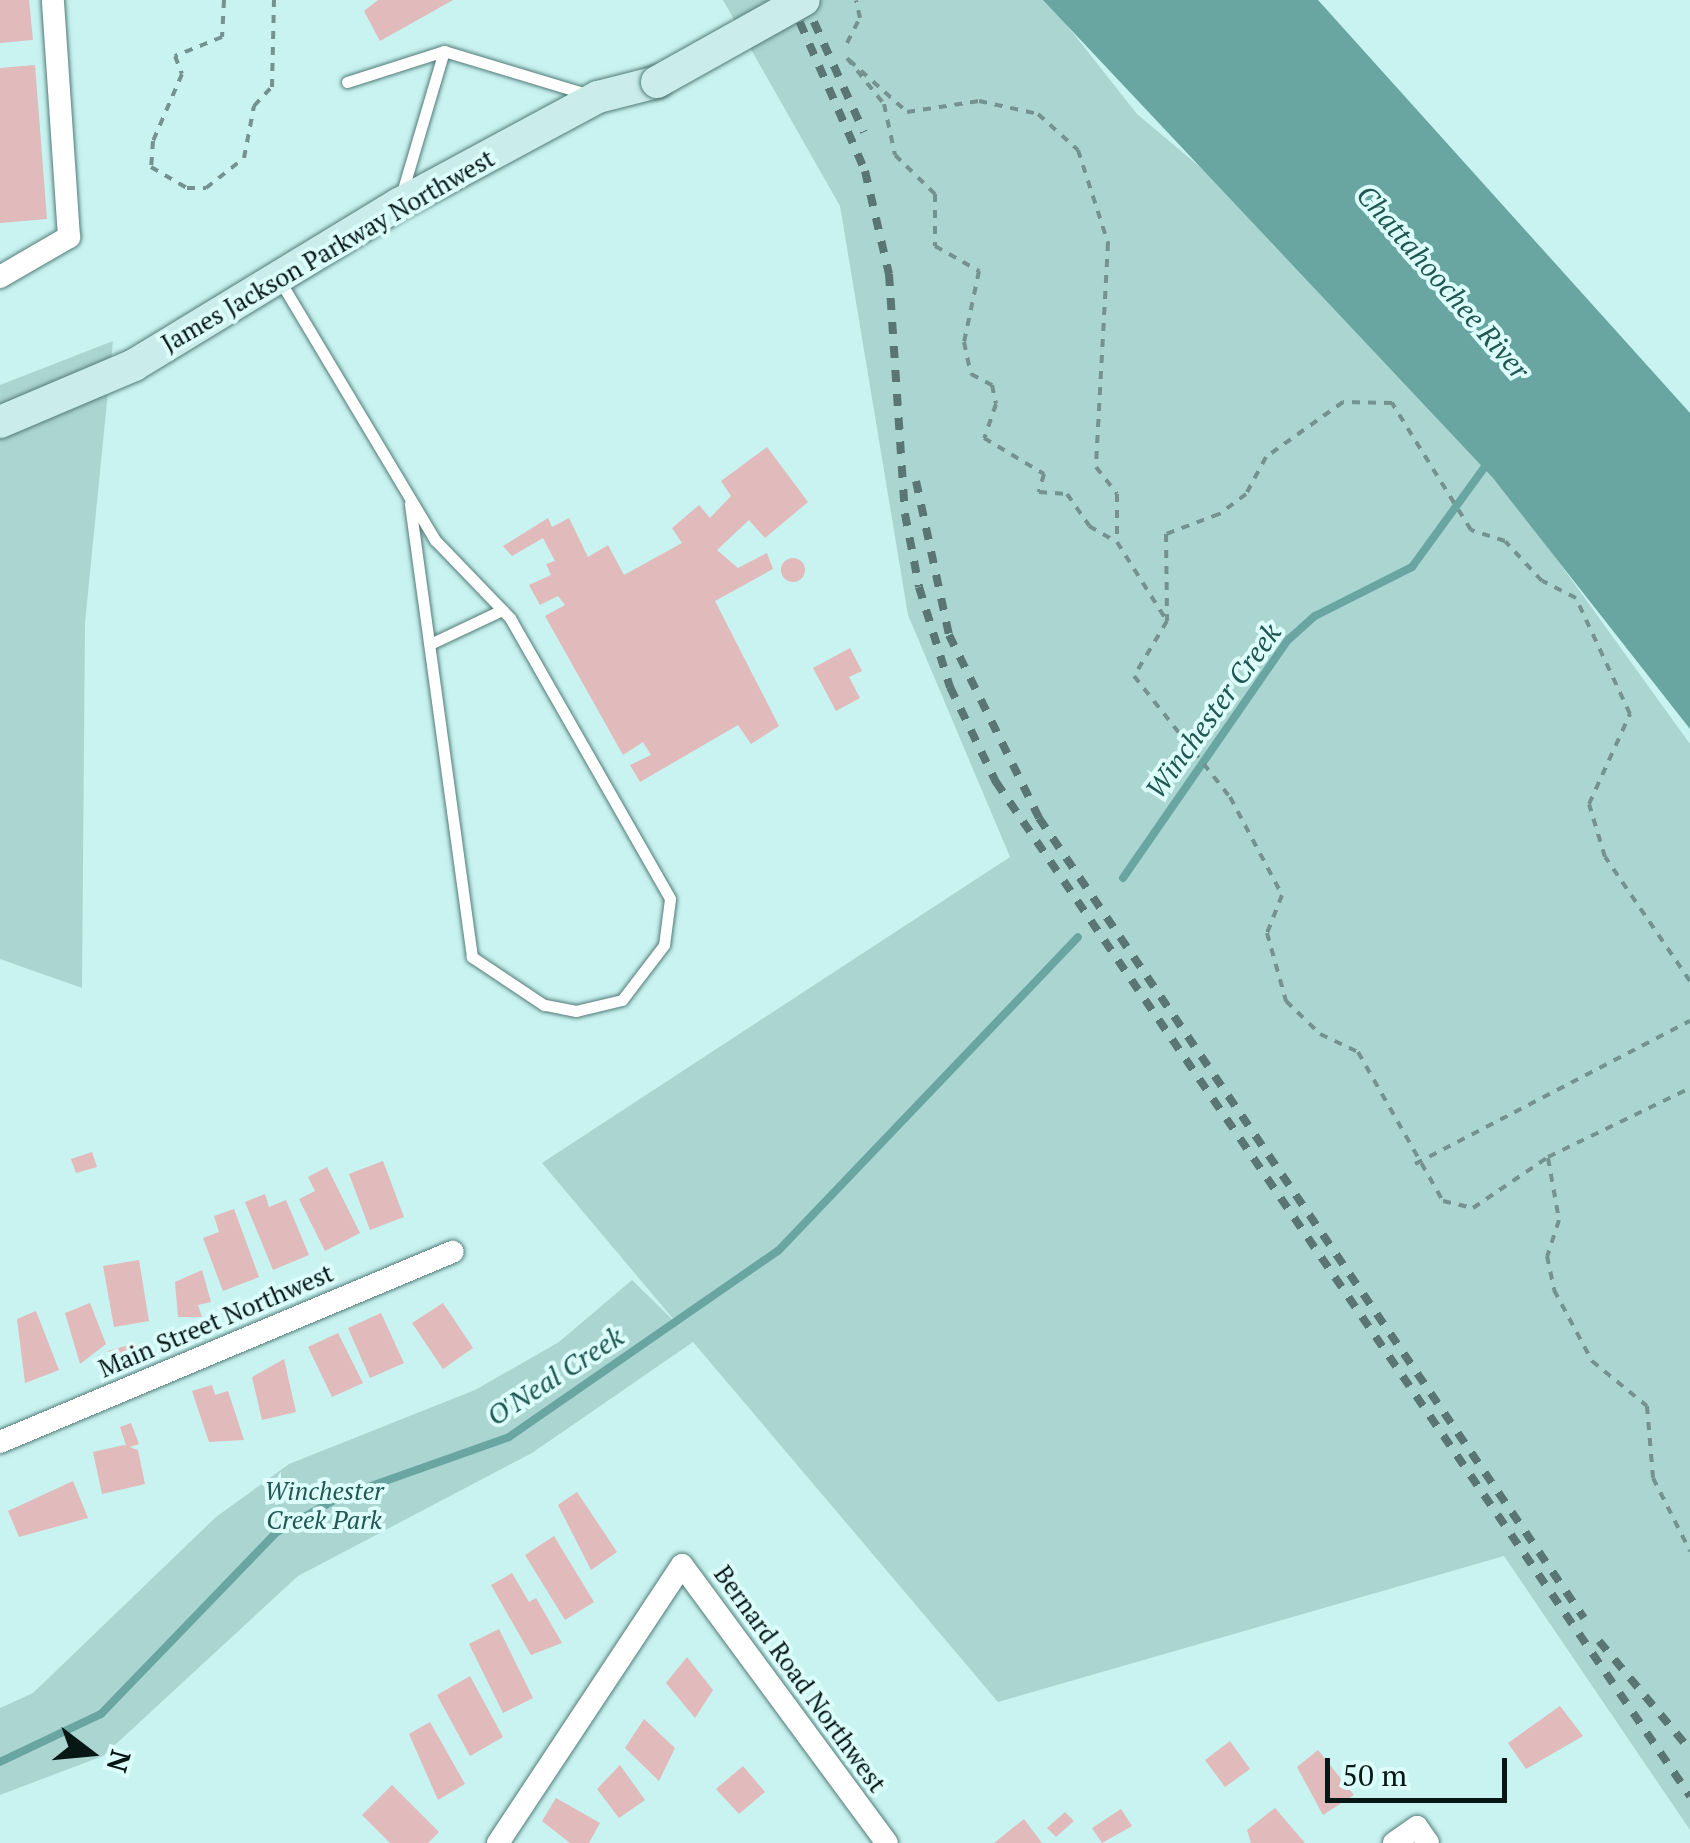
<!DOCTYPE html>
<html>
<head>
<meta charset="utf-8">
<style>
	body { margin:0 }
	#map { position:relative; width:1690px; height:1843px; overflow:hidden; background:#c8f3f0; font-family:"PT Serif",serif }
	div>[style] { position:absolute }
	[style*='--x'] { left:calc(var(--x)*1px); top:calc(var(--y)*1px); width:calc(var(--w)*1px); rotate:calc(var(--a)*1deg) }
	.green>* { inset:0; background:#abd5d1 }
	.water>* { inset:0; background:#69a6a2 }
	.stream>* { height:8px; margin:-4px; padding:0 4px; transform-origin:4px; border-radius:4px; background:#69a6a2 }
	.building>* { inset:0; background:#e1babb }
	.round { border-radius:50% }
	.path>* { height:4px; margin-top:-2px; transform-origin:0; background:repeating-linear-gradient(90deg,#739290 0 8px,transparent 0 16px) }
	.roads { filter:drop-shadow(0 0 2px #537b78) drop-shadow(0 0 2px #537b78) }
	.lane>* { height:11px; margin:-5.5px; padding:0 5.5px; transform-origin:5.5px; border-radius:5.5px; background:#fff }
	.street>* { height:22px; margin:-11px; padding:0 11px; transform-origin:11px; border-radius:11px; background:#fff }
	.secondary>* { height:32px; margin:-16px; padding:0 16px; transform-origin:16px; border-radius:16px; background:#caedeb }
	.rail>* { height:8px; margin-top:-4px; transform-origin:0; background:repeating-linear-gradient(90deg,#5a7674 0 12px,transparent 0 24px) }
	.bridges { filter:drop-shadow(0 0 2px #537b78) drop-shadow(0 0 2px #537b78) }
	.secondary-bridge>* { height:32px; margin:-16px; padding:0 16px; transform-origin:16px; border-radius:16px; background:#caedeb }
	span { translate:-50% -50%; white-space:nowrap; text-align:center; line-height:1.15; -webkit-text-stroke:8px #dcfffc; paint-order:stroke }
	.street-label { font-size:25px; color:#071716 }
	.park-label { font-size:25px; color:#225754; font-style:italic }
	.water-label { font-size:28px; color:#215653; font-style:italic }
	.north { position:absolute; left:40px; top:1703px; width:100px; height:100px; -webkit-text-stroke:8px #dcfffc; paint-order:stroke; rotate:106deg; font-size:28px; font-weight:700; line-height:40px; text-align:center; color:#071716 }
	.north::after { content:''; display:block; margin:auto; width:35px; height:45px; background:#071716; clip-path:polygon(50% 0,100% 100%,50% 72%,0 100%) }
	.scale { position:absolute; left:1325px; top:1758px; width:182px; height:45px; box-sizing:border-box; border:5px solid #071716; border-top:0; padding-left:12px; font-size:30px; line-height:35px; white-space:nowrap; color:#071716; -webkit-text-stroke:8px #dcfffc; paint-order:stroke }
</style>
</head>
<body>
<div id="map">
	<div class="green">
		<div style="clip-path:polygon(723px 0,1047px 0,1137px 114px,1388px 325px,1690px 744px,1690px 1830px,1504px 1556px,998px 1702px,693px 1342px,532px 1453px,298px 1576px,103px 1756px,0 1795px,0 1708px,33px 1693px,216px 1517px,289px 1464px,475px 1390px,559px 1342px,632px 1280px,680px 1327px,542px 1163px,1010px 857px,908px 615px,840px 206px)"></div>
		<div style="clip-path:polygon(113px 341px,85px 623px,82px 988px,0 959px,0 385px)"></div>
	</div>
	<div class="water">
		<div style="clip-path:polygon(1043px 0,1318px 0,1690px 413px,1690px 729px,1493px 478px)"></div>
	</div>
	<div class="stream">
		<div style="--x:1123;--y:878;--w:290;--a:-55.3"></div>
		<div style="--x:1288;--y:640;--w:36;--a:-42"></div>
		<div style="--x:1315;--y:616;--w:109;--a:-26.8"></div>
		<div style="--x:1412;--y:567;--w:122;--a:-54"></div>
		<div style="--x:0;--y:1762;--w:112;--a:-25.4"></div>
		<div style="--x:101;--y:1714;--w:253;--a:-46"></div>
		<div style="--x:277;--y:1532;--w:72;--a:-29.1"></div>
		<div style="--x:340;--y:1497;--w:179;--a:-19.5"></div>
		<div style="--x:509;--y:1437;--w:327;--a:-34.7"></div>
		<div style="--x:778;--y:1251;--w:434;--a:-46.3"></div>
	</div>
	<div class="building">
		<div style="clip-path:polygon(0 0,29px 0,33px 40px,0 43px)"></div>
		<div style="clip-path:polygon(378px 0,453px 0,380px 41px,364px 11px)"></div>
		<div style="clip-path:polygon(35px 65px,47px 219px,0 223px,0 68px)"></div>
		<div style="clip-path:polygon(767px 447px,808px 502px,765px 538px,749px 520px,717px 550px,738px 568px,767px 553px,773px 569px,715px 601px,779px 726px,751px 744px,738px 725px,640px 782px,630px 765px,651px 755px,643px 742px,623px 755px,545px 616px,565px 605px,558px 596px,540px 605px,529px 585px,551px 575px,546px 564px,555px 561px,543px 538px,512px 556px,503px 546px,548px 518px,552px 527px,569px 518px,588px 557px,608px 545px,624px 575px,682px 543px,672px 528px,699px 505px,710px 518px,731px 496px,721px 481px)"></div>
		<div class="round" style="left:781px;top:558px;width:24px;height:24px"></div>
		<div style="clip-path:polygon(850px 648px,862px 671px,849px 677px,860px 698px,836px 711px,813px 668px)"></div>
		<div style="clip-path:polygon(92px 1152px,97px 1167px,76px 1173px,71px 1159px)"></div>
		<div style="clip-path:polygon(383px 1161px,404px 1217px,370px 1230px,349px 1174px)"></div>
		<div style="clip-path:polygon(327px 1167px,360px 1233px,325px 1251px,299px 1199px,315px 1191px,308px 1177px)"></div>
		<div style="clip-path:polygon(265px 1194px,269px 1207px,286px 1200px,309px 1255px,273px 1270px,245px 1202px)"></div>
		<div style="clip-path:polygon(234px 1209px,259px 1277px,223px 1291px,203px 1238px,219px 1232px,214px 1216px)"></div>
		<div style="clip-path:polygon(139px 1260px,149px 1321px,114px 1327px,103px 1266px)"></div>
		<div style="clip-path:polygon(202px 1270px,211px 1302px,198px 1305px,202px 1317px,178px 1317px,175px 1282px)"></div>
		<div style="clip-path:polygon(90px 1303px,106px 1344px,80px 1364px,65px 1313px)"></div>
		<div style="clip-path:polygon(443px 1303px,473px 1348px,443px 1369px,412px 1323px)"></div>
		<div style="clip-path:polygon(36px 1311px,59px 1370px,25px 1383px,17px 1319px)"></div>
		<div style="clip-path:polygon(381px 1313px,404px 1363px,370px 1378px,348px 1328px)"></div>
		<div style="clip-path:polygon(338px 1333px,363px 1383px,332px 1397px,308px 1347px)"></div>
		<div style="clip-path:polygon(136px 1343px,142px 1364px,114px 1372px,108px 1351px)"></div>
		<div style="clip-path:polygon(284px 1359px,296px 1412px,262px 1420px,252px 1377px)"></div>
		<div style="clip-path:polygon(212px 1385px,215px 1395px,228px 1391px,244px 1440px,209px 1442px,192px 1391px)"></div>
		<div style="clip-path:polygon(131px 1423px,139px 1444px,127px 1448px,120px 1427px)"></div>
		<div style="clip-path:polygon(124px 1445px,138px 1450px,145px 1484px,102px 1494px,93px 1452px)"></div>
		<div style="clip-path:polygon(73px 1481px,88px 1518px,19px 1537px,8px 1511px)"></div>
		<div style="clip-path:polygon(577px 1492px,617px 1552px,591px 1570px,558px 1505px)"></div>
		<div style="clip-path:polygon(554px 1536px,594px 1602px,565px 1620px,525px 1555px)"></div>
		<div style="clip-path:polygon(512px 1573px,529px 1602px,536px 1598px,562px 1643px,531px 1655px,491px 1585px)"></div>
		<div style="clip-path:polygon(499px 1629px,533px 1698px,503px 1713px,469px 1644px)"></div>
		<div style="clip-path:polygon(687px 1657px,713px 1690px,695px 1718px,666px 1683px)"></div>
		<div style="clip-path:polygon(470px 1676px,503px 1737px,470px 1756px,437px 1695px)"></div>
		<div style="clip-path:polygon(1560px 1706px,1583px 1736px,1526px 1769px,1508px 1743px)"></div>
		<div style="clip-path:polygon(644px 1719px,675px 1748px,659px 1781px,625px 1748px)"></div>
		<div style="clip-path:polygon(430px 1722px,465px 1784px,438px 1800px,409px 1734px)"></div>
		<div style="clip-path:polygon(1230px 1741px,1250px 1769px,1225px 1787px,1205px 1760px)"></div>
		<div style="clip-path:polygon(1318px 1750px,1354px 1795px,1323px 1815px,1297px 1767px)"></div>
		<div style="clip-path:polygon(620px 1765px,645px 1800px,619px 1818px,597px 1789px)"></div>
		<div style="clip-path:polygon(743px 1766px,765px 1792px,739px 1814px,716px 1789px)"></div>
		<div style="clip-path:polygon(392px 1785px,439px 1832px,428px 1843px,390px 1843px,362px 1815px)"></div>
		<div style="clip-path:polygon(556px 1798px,600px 1823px,589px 1843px,570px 1843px,542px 1821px)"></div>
		<div style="clip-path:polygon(1275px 1808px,1305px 1843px,1251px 1843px,1247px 1830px)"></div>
		<div style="clip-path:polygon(1121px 1809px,1132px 1826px,1102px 1843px,1092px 1828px)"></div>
		<div style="clip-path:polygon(1065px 1812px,1074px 1821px,1056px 1837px,1047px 1828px)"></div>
		<div style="clip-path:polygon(1024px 1819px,1042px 1843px,994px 1843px)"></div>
	</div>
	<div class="path">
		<div style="--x:224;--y:0;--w:37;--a:93"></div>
		<div style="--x:222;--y:37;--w:51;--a:158"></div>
		<div style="--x:175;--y:56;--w:19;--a:69"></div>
		<div style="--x:182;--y:74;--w:73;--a:113.4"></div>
		<div style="--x:153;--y:141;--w:26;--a:94"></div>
		<div style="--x:151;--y:167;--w:42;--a:30.3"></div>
		<div style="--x:187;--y:188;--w:19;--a:0"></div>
		<div style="--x:206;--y:188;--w:48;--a:-38.3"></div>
		<div style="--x:244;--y:158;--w:53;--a:-79.1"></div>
		<div style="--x:254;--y:106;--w:26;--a:-47"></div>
		<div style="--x:272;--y:87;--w:87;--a:-88.7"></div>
		<div style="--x:847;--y:43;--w:28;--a:-63"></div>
		<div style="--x:860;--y:18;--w:18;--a:-103"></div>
		<div style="--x:847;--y:58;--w:59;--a:51.2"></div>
		<div style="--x:884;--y:104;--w:52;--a:77.8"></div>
		<div style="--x:895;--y:155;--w:56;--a:44.3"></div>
		<div style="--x:935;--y:194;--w:52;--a:90"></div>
		<div style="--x:935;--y:246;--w:51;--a:29.6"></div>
		<div style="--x:979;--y:271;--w:73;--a:101.9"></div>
		<div style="--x:964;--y:342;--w:33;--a:78"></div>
		<div style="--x:971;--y:374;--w:24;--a:28"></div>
		<div style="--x:992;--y:385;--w:19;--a:78"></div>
		<div style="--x:996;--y:404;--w:36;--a:109"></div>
		<div style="--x:984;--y:438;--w:70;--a:31"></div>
		<div style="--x:1044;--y:474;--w:19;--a:106"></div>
		<div style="--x:1039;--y:492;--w:28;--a:4"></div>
		<div style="--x:1067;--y:494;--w:39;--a:55"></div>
		<div style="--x:1089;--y:526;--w:30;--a:30"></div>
		<div style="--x:849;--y:60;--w:78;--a:41.9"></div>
		<div style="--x:907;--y:112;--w:73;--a:-8.7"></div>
		<div style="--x:979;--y:101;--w:60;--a:12.4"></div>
		<div style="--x:1038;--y:114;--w:54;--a:42"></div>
		<div style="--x:1078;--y:150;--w:98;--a:72.1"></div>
		<div style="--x:1108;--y:243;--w:224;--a:93.1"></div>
		<div style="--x:1096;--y:467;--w:34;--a:52"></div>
		<div style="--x:1117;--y:494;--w:48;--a:90"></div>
		<div style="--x:1117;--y:542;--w:93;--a:57.7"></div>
		<div style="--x:1690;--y:981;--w:150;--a:-124.4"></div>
		<div style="--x:1605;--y:857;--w:55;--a:-106.8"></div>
		<div style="--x:1589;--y:804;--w:99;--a:-65.5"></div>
		<div style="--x:1630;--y:714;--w:128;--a:-115"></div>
		<div style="--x:1576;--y:598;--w:38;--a:-153"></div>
		<div style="--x:1542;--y:581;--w:54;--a:-132.8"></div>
		<div style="--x:1505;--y:541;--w:36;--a:-162"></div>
		<div style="--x:1471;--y:530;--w:150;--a:-121.9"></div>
		<div style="--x:1392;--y:403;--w:49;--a:-178.8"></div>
		<div style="--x:1343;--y:402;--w:95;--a:144.5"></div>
		<div style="--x:1266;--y:457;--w:42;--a:118.4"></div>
		<div style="--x:1246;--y:494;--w:34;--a:143"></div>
		<div style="--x:1219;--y:514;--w:57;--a:159.3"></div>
		<div style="--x:1166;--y:534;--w:87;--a:89.3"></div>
		<div style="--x:1167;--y:621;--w:64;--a:121"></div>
		<div style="--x:1134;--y:676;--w:154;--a:51.6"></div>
		<div style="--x:1230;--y:797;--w:111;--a:62"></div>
		<div style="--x:1282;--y:895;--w:41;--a:111.5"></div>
		<div style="--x:1267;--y:933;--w:71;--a:74.4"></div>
		<div style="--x:1286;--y:1001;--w:47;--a:44.1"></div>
		<div style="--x:1320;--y:1034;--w:42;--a:25.3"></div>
		<div style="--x:1358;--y:1052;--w:172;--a:60.3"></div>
		<div style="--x:1443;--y:1201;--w:31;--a:13"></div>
		<div style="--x:1473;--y:1208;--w:91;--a:-34.2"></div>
		<div style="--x:1548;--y:1157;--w:158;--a:-25.9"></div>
		<div style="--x:1548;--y:1158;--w:63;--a:79.9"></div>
		<div style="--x:1559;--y:1220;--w:38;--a:108"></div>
		<div style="--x:1547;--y:1256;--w:35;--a:78"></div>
		<div style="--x:1554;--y:1290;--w:81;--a:61.8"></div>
		<div style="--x:1592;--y:1361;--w:71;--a:39.3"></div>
		<div style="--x:1647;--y:1406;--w:72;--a:85.2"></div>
		<div style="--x:1653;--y:1478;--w:82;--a:63.1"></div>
		<div style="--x:1415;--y:1164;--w:310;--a:-27.5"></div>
	</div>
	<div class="roads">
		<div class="lane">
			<div style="--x:347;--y:82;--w:102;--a:-17.7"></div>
			<div style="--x:444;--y:51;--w:148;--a:16.8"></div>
			<div style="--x:401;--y:196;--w:151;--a:-73.5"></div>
			<div style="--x:280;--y:281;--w:302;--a:59.1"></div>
			<div style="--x:435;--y:540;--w:108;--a:46.1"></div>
			<div style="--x:510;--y:618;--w:323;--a:60.3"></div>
			<div style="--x:670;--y:899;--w:46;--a:97.4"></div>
			<div style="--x:664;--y:945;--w:69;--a:127.4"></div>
			<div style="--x:622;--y:1000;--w:47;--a:166.6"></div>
			<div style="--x:576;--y:1011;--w:33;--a:-169"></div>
			<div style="--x:544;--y:1005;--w:87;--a:-146.3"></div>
			<div style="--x:472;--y:957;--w:458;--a:-97.8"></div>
			<div style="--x:430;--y:644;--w:80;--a:-25.3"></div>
		</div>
		<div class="street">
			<div style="--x:0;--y:277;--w:80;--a:-30.1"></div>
			<div style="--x:69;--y:237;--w:238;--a:-93.9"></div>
			<div style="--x:0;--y:1442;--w:491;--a:-22.8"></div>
			<div style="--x:498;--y:1843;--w:333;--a:-56.5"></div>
			<div style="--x:682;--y:1565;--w:345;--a:53.6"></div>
			<div style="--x:1394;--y:1843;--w:28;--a:-35"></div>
			<div style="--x:1417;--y:1827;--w:19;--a:55"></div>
		</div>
		<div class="secondary">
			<div style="--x:0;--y:422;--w:146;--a:-23"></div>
			<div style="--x:134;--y:365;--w:310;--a:-31.3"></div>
			<div style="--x:399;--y:204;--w:226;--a:-28.3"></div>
			<div style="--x:598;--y:97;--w:61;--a:-14.3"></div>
		</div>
	</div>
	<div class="rail">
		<div style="--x:790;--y:0;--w:187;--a:66.3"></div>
		<div style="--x:865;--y:171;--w:106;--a:76.9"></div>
		<div style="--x:889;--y:274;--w:241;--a:86.2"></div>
		<div style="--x:905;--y:514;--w:74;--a:79.1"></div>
		<div style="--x:919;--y:587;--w:105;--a:72.8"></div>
		<div style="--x:950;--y:687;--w:106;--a:64.2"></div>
		<div style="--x:996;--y:782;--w:1229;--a:55.61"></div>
		<div style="--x:804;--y:0;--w:145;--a:65.6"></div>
		<div style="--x:916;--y:481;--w:157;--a:77.9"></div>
		<div style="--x:949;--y:635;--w:204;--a:63.8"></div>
		<div style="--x:1039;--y:818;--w:968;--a:55.74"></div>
		<div style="--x:1599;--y:1641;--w:142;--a:50.1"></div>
	</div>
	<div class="bridges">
		<div class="secondary-bridge">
			<div style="--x:657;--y:82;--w:168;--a:-29.2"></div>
		</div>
	</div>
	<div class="street-label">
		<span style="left:328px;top:251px;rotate:-30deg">James Jackson Parkway Northwest</span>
		<span style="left:216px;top:1321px;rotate:-23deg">Main Street Northwest</span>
		<span style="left:800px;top:1679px;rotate:54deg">Bernard Road Northwest</span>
	</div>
	<div class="park-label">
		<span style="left:324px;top:1506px">Winchester<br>Creek Park</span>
	</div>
	<div class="water-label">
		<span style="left:1443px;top:282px;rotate:49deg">Chattahoochee River</span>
		<span style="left:1213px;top:711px;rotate:-54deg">Winchester Creek</span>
		<span style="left:555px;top:1376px;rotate:-33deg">O'Neal Creek</span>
	</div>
	<div class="north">N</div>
	<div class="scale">50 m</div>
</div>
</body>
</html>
